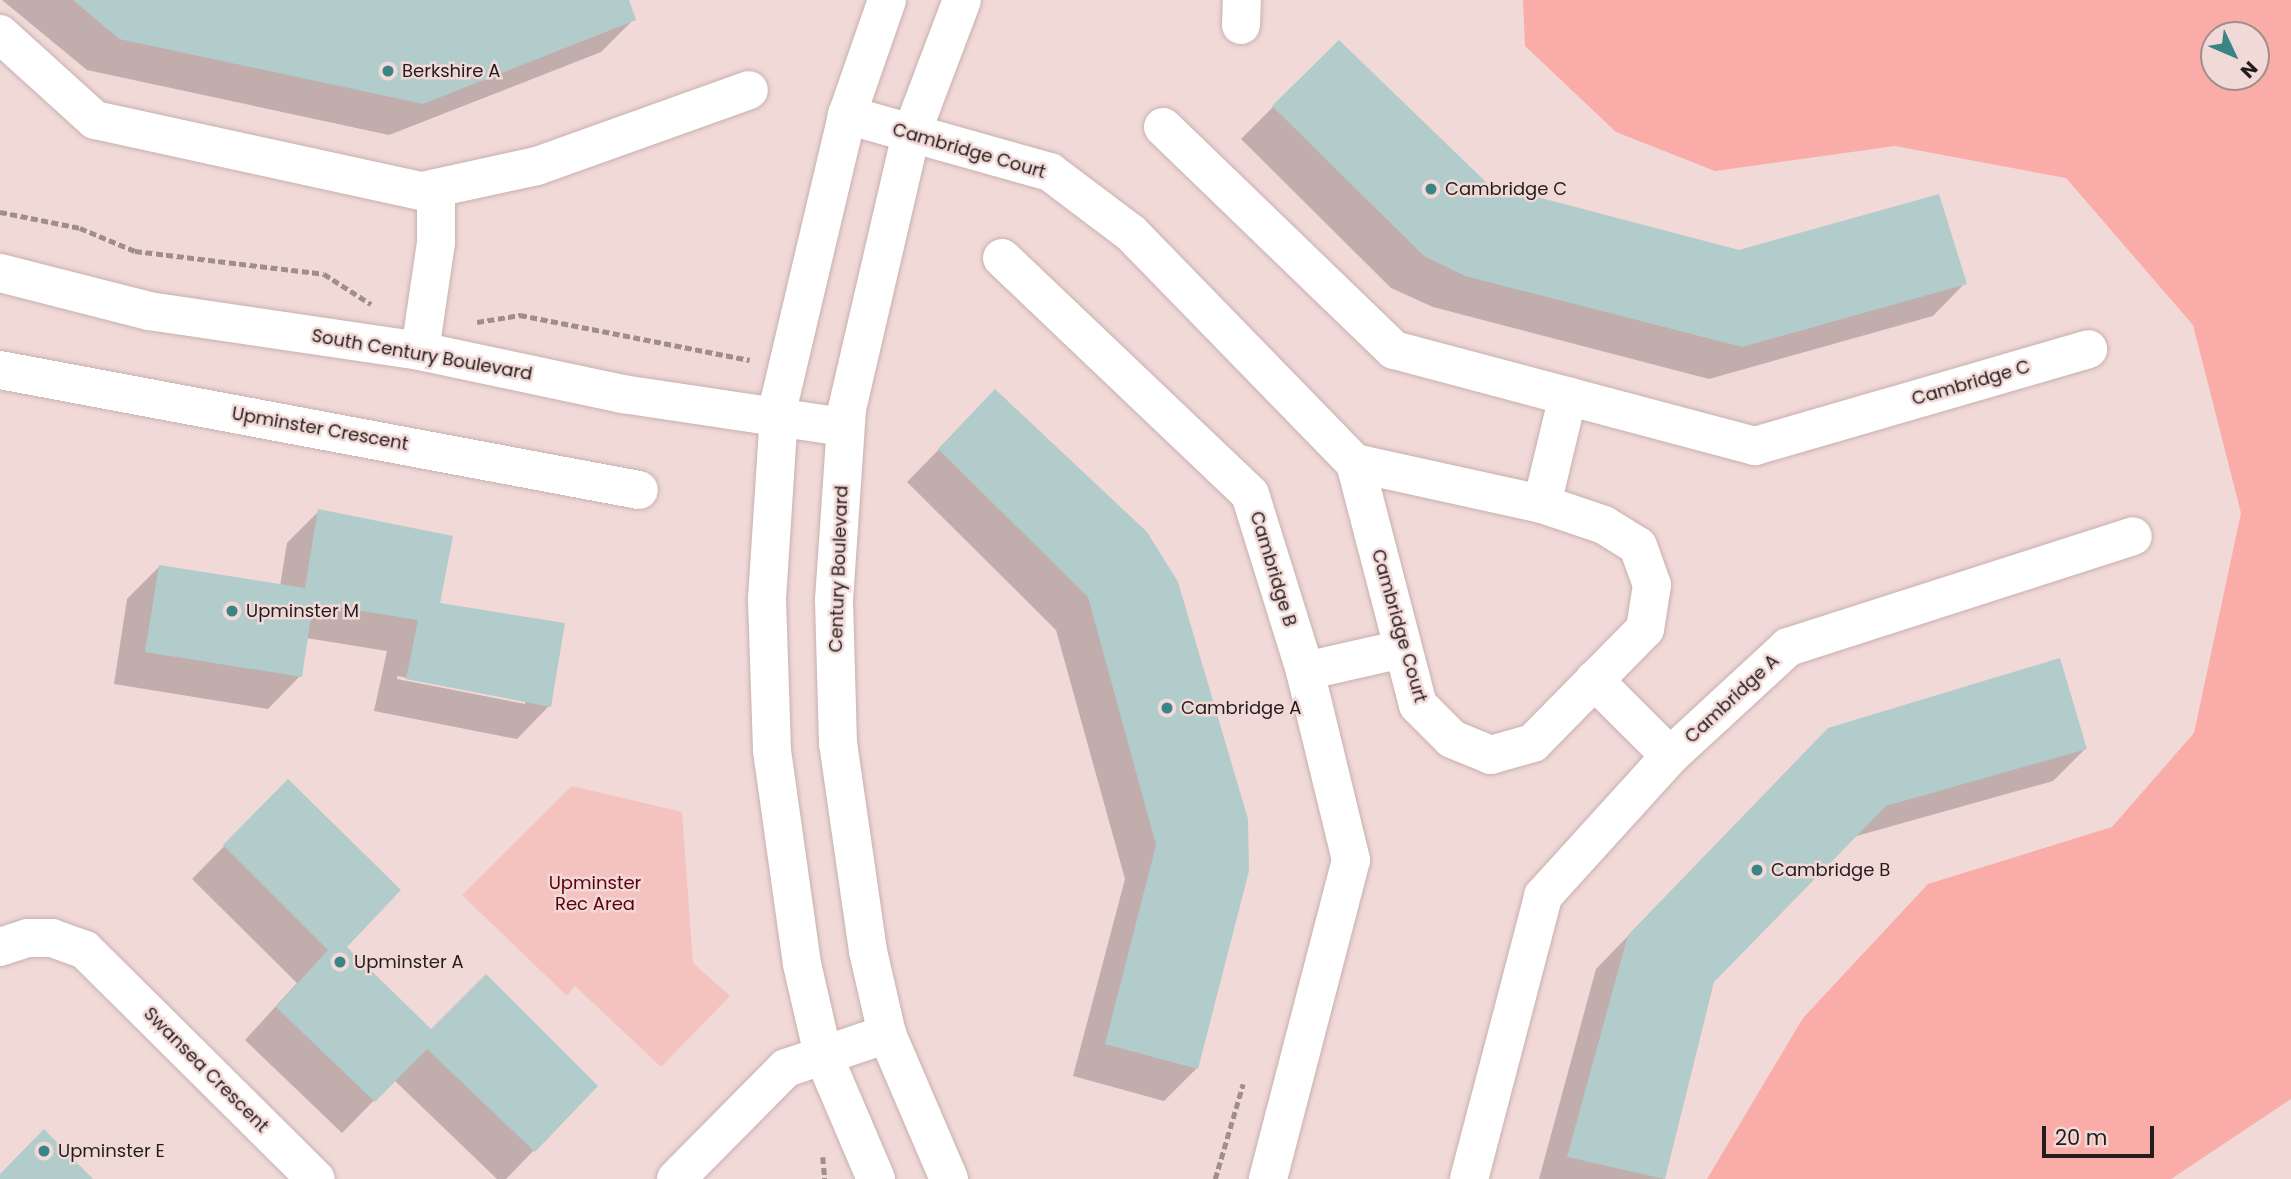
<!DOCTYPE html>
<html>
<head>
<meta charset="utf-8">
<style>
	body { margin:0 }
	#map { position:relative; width:2291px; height:1179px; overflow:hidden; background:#f1d9d7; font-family:Poppins,sans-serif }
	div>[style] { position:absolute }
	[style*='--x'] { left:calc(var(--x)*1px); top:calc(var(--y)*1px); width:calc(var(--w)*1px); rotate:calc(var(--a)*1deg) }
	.green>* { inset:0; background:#f5c3bf }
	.water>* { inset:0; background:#faaca8 }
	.shadow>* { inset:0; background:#0003 }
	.building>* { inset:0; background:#b2cbcb }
	.path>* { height:4.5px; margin-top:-2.25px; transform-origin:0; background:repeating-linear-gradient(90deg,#a08e8d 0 7px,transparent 0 10.5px) }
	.roads { filter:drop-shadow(0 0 2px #c7b0af) drop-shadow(0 0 2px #c7b0af) }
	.minor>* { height:38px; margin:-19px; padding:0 19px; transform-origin:19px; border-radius:19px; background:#fff }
	.dots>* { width:19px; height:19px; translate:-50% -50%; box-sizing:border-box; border:4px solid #f1d9d7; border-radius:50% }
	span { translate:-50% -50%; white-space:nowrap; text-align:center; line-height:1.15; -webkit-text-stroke:5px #f1d9d7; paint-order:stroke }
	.poi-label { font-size:18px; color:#251d1c }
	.left { translate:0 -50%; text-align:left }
	.street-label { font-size:18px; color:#251d1c }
	.park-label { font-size:18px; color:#5c000d }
	.north { position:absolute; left:2200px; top:21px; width:70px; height:70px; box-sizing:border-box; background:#f1d9d7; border:2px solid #9f8e8c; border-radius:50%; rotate:134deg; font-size:19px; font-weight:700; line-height:28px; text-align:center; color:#251d1c }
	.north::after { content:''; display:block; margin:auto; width:24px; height:32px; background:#3b8486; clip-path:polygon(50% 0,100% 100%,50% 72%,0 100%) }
	.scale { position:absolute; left:2042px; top:1126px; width:112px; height:32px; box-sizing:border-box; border:4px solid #251d1c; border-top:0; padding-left:9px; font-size:21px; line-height:24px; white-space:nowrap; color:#251d1c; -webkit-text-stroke:5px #f1d9d7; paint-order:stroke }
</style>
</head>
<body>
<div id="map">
	<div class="green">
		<div style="clip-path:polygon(572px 786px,682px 812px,693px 963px,730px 996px,661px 1067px,575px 986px,567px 996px,462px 895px)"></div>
	</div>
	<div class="water">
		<div style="clip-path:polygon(evenodd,1523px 0,2291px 0,2291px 1099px,2171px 1179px,1707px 1179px,1803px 1018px,1928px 884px,2112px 827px,2194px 733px,2241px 513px,2193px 325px,2066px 178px,1895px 146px,1715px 171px,1616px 132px,1525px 46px,1523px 0,2214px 35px,2256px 35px,2256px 77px,2214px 77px,2214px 35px)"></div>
	</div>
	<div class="shadow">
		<div style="clip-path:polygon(2px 0,627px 0,634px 19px,601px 52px,389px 135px,87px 70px)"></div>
		<div style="clip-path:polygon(1273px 107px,1487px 186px,1739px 251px,1965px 283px,1933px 316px,1709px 379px,1433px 307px,1391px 288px,1241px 139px)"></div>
		<div style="clip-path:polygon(995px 392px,1247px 871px,1196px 1069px,1164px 1101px,1073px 1076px,1125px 879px,1056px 630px,907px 482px)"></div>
		<div style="clip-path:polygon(evenodd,319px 511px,438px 604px,549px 706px,517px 739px,374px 711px,387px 651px,306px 638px,300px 676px,268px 709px,114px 684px,127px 599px,159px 567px,280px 586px,287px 543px,319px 511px,397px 676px,525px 701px,525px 704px,397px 679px,397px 676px)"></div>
		<div style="clip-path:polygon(2085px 749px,2053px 781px,1853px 837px,1712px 981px,1663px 1179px,1539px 1179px,1596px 969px,1796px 763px)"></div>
		<div style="clip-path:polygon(288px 781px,345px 947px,431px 1031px,596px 1086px,506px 1179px,497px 1179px,394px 1080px,342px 1133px,245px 1040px,297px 983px,192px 879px)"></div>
	</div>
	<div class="building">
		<div style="clip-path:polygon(73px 0,629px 0,636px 20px,423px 104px,119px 39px)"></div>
		<div style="clip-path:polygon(1339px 40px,1488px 184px,1739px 250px,1939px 194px,1967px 284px,1742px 347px,1465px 276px,1424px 256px,1272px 106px)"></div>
		<div style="clip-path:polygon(995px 389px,1147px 532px,1178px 582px,1248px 819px,1249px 871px,1198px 1069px,1105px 1044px,1156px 845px,1088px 597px,938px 449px)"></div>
		<div style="clip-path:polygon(318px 509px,453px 536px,440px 603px,565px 623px,551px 707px,406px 679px,418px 620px,313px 603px,302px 677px,145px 652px,159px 565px,305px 588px)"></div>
		<div style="clip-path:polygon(2060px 658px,2087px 749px,1886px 806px,1714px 982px,1665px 1179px,1567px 1157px,1628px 935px,1828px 728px)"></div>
		<div style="clip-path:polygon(288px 779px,401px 890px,347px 947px,431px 1029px,486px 974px,598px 1086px,535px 1152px,427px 1049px,375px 1102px,276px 1007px,328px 950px,223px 845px)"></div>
		<div style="clip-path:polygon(44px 1129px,93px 1179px,0 1179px,0 1174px)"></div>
	</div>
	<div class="path">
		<div style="--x:0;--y:212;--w:82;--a:11.3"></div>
		<div style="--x:80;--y:228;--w:60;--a:22.7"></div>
		<div style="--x:135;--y:251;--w:190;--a:6.9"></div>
		<div style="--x:324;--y:274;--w:56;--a:32.6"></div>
		<div style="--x:477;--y:322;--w:44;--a:-9.2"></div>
		<div style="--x:520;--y:315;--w:234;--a:11.1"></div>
		<div style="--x:823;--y:1157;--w:22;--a:85"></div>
		<div style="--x:1215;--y:1179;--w:99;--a:-73.6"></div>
	</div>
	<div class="roads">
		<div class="minor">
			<div style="--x:1241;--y:25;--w:25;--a:-88"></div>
			<div style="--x:0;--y:34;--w:128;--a:42.2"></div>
			<div style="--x:95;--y:120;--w:335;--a:12.3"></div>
			<div style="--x:422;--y:191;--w:118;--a:-12.3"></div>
			<div style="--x:537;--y:166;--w:225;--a:-19.7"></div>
			<div style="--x:847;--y:115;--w:211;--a:15.7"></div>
			<div style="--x:1050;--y:172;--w:101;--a:37"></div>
			<div style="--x:1131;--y:233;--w:321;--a:45.8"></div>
			<div style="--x:1355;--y:463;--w:191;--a:12.4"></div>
			<div style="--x:1542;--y:504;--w:65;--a:18.7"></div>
			<div style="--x:1604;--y:525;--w:40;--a:32"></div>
			<div style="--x:1638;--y:546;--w:41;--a:70.3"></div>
			<div style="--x:1652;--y:585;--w:45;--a:99"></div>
			<div style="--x:1645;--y:629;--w:160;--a:134.5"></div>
			<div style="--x:1533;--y:743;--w:44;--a:164.1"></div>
			<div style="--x:1491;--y:755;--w:42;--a:-157.7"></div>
			<div style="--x:1452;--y:739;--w:48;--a:-135"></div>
			<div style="--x:1418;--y:705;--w:250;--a:-104.6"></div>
			<div style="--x:1163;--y:127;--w:321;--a:44"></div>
			<div style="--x:1394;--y:350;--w:374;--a:14.9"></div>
			<div style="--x:1755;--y:446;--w:347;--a:-16.2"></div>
			<div style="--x:1002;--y:258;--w:342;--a:43.6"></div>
			<div style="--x:1250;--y:494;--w:185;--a:72.7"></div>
			<div style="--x:1305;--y:671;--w:195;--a:76.3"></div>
			<div style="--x:1351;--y:860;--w:330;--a:104.6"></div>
			<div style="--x:0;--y:273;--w:154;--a:14.3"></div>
			<div style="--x:149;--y:311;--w:274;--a:8.4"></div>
			<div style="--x:420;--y:351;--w:208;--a:12"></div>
			<div style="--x:623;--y:394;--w:224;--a:8.5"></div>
			<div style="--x:420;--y:351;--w:110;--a:-81.6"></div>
			<div style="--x:436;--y:242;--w:54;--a:-90"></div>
			<div style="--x:0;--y:370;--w:650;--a:10.64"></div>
			<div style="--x:1542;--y:504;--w:111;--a:-76.5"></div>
			<div style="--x:1305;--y:671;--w:100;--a:-12.7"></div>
			<div style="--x:1594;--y:680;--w:107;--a:45"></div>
			<div style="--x:0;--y:947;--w:29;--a:-18"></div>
			<div style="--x:28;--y:938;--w:24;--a:0"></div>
			<div style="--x:52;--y:938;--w:35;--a:20"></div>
			<div style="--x:85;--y:950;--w:325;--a:44.8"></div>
			<div style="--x:676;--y:1179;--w:156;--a:-45.3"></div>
			<div style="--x:786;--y:1068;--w:107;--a:-18.6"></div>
			<div style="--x:876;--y:1179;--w:135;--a:-113.1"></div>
			<div style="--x:823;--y:1055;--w:93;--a:-103"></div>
			<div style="--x:802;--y:964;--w:216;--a:-98"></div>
			<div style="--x:772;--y:750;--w:151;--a:-91.9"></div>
			<div style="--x:767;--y:599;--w:200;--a:-86.3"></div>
			<div style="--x:780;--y:399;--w:292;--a:-76.7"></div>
			<div style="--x:847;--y:115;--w:122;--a:-70.8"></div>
			<div style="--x:949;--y:1179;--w:158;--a:-113.2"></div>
			<div style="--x:887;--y:1034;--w:85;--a:-102.9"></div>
			<div style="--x:868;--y:951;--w:209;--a:-98.2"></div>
			<div style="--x:838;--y:744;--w:144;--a:-91.6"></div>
			<div style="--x:834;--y:600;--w:191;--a:-86.1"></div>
			<div style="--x:847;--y:409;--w:281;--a:-76.9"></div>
			<div style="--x:911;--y:135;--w:144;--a:-69.3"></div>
			<div style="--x:1469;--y:1179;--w:293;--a:-75.3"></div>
			<div style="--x:1543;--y:896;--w:189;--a:-47.8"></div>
			<div style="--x:1670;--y:756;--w:161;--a:-42.7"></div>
			<div style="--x:1788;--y:647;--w:362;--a:-17.8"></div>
		</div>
	</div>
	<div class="dots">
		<div style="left:388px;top:71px;background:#3b8486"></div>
		<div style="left:1431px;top:189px;background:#3b8486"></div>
		<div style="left:232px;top:611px;background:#3b8486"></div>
		<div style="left:1167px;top:708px;background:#3b8486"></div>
		<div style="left:1757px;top:870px;background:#3b8486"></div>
		<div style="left:340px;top:962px;background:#3b8486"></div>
		<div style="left:44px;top:1151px;background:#3b8486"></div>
	</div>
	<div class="poi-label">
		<span class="left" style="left:402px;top:71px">Berkshire A</span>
		<span class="left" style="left:1445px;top:189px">Cambridge C</span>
		<span class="left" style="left:246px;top:611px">Upminster M</span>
		<span class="left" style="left:1181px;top:708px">Cambridge A</span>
		<span class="left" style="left:1771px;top:870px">Cambridge B</span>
		<span class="left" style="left:354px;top:962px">Upminster A</span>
		<span class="left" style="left:58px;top:1151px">Upminster E</span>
	</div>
	<div class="street-label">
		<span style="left:969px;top:151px;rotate:16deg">Cambridge Court</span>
		<span style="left:422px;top:355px;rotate:10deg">South Century Boulevard</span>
		<span style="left:1971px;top:383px;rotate:-16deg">Cambridge C</span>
		<span style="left:320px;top:429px;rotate:10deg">Upminster Crescent</span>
		<span style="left:839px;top:569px;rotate:-88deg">Century Boulevard</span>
		<span style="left:1273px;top:569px;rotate:73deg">Cambridge B</span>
		<span style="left:1399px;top:626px;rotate:74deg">Cambridge Court</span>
		<span style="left:1732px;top:699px;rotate:-43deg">Cambridge A</span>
		<span style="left:206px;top:1070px;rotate:45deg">Swansea Crescent</span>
	</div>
	<div class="park-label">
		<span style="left:595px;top:894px">Upminster<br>Rec Area</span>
	</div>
	<div class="north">N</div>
	<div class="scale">20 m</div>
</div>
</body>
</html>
